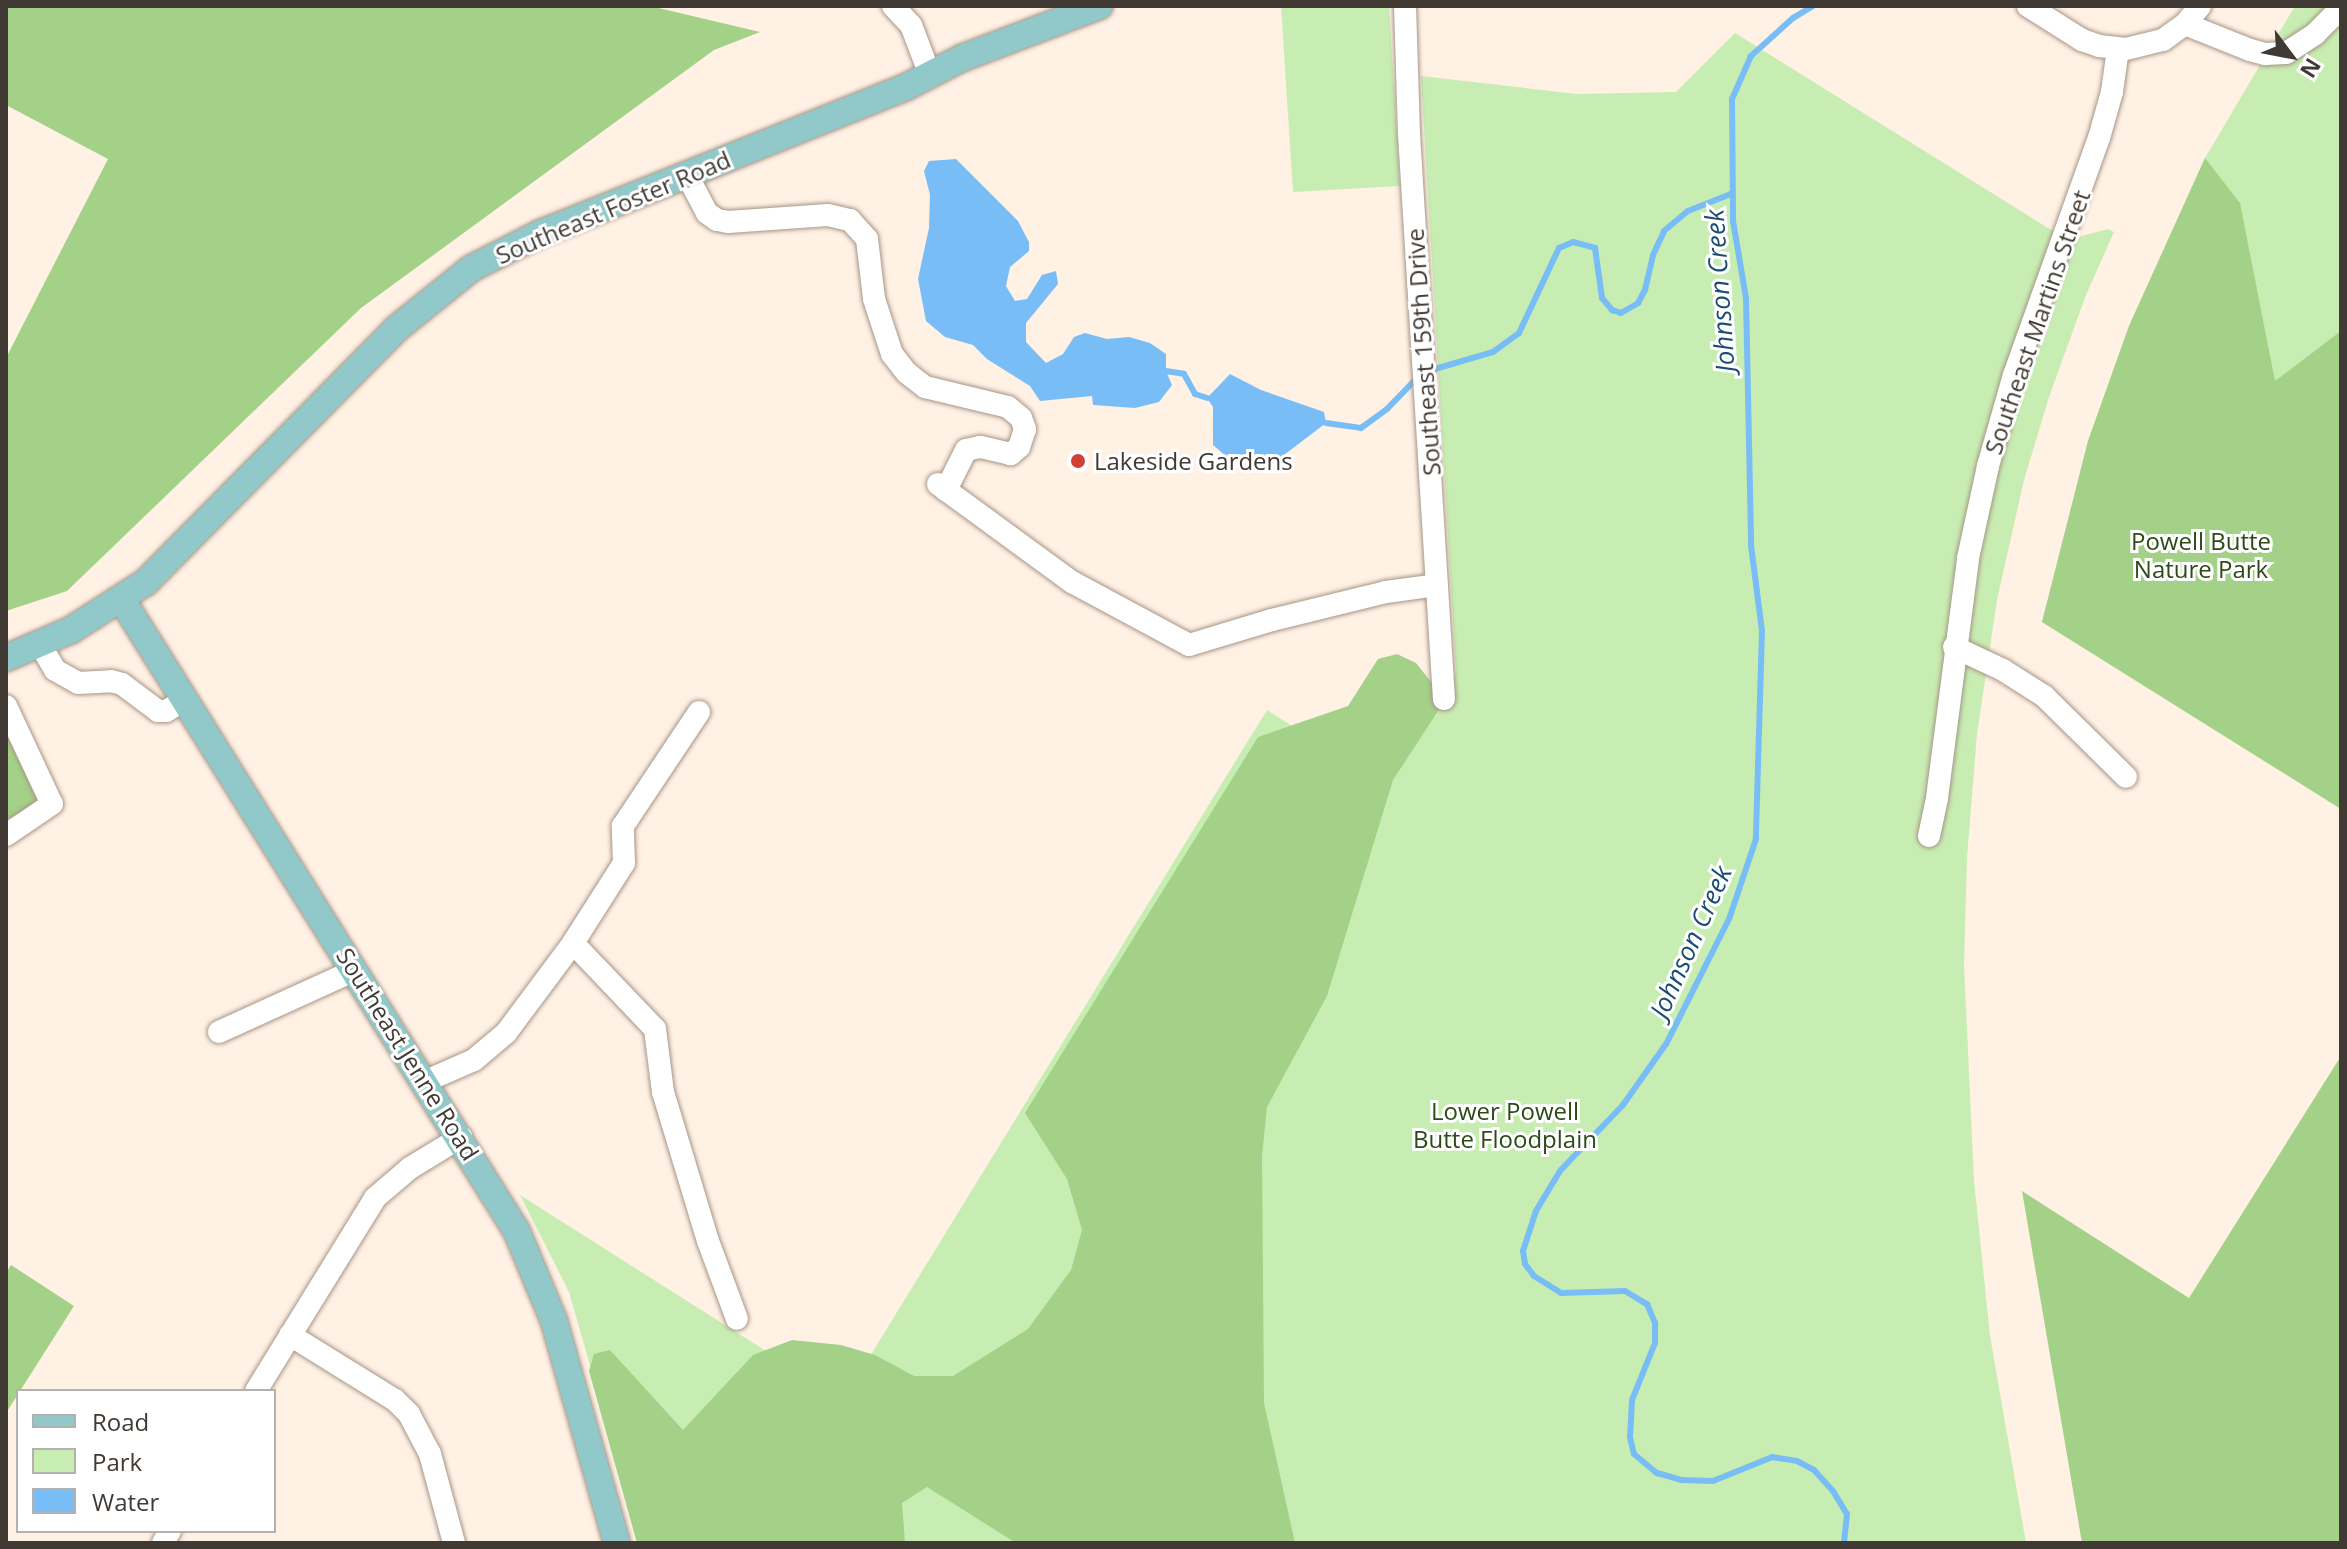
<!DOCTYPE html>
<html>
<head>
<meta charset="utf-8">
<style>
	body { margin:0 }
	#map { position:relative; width:2347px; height:1549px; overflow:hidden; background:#fff1e4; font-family:"Open Sans",sans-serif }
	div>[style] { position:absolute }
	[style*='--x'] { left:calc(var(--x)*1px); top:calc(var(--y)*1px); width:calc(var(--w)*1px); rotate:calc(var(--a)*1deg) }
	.green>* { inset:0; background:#c8edb2 }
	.forest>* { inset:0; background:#a4d188 }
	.water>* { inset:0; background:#79bdf7 }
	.stream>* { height:6px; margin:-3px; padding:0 3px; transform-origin:3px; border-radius:3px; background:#79bdf7 }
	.roads { filter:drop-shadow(0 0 2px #a69687) drop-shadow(0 0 2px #a69687) }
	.minor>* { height:22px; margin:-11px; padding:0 11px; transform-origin:11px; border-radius:11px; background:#fff }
	.major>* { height:26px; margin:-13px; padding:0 13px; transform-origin:13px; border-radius:13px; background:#91c8c9 }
	.dots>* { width:22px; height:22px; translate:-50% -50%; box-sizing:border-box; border:4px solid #fff; border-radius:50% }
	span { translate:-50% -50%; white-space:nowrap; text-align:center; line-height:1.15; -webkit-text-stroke:6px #fff; paint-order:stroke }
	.street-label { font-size:24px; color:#413a34 }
	.poi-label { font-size:24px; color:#413a34 }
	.left { translate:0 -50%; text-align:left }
	.park-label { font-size:24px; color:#2d4a18 }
	.water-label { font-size:26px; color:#1b4c73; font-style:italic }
	.frame { position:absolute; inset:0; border:8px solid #413a34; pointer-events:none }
	.legend { position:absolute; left:16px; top:1389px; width:260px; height:144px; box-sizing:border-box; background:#fff; border:2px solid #b3b0ae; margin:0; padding:10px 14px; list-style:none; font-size:24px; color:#413a34 }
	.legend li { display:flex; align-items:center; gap:16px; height:40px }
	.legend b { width:40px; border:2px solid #b3b0ae }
	.north { position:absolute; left:2251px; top:16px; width:80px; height:80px; -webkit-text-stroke:6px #fff; paint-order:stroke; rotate:122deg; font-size:22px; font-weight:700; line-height:32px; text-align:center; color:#413a34 }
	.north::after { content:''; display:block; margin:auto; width:28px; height:36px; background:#413a34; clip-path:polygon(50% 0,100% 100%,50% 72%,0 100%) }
</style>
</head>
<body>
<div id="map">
	<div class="green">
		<div style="clip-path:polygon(1281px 6px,1389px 6px,1400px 186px,1293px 192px)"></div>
		<div style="clip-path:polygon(2295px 6px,2341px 6px,2341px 809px,2042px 622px,2088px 441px,2129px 326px,2205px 158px)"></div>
		<div style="clip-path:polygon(1735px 33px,2048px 228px,2071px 239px,2108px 229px,2114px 232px,2086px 295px,2049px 397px,2024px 480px,1997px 600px,1977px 734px,1967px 857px,1964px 965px,1974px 1181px,1990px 1336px,2026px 1543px,641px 1543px,569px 1292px,520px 1195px,843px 1400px,1267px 710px,1326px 747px,1382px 657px,1430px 688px,1443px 701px,1456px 672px,1421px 76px,1577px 94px,1676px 92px)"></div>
	</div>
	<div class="forest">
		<div style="clip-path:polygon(6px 6px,650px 6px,760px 32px,714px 50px,361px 308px,67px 591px,6px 611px,6px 358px,108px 159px,6px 105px)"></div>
		<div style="clip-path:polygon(2205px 158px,2240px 203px,2275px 381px,2341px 331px,2341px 809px,2042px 622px,2088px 441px,2129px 326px)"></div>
		<div style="clip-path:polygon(1397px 654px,1416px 663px,1432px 683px,1440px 708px,1393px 780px,1327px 996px,1267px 1107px,1262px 1156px,1264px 1403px,1295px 1543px,1016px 1543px,927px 1487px,902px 1503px,905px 1543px,637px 1543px,589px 1371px,594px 1354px,610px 1350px,683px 1430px,753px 1355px,792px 1340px,841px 1345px,875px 1355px,914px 1376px,953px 1376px,1028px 1329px,1071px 1270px,1082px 1230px,1067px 1179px,1025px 1113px,1258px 737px,1348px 706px,1378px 659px)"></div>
		<div style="clip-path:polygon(6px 733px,39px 803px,6px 820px)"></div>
		<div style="clip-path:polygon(2341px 1056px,2341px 1543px,2082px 1543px,2022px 1191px,2189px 1298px)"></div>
		<div style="clip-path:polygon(11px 1265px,74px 1306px,6px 1413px,6px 1273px)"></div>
	</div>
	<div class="water">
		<div style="clip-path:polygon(956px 159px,1018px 221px,1029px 242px,1029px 251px,1010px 267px,1006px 286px,1015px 301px,1027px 299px,1042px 275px,1056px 271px,1058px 284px,1026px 323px,1026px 342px,1046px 363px,1063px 354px,1074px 337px,1085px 333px,1107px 339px,1129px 337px,1150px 343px,1166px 354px,1166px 371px,1172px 385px,1159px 402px,1135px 408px,1093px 405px,1092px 396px,1040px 401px,1030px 386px,987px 359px,973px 345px,945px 337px,926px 321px,918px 279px,929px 228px,930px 195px,924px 171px,929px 161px)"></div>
		<div style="clip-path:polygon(1230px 374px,1261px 390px,1324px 412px,1326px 423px,1276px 461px,1259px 454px,1226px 456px,1213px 445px,1213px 407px,1207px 398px)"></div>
	</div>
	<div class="stream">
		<div style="--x:1813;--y:6;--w:23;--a:149"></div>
		<div style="--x:1793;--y:18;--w:57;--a:137.9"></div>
		<div style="--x:1751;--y:56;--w:47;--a:113.8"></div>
		<div style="--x:1732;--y:99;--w:122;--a:89.5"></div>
		<div style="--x:1733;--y:221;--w:78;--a:80.4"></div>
		<div style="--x:1746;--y:298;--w:247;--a:88.8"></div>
		<div style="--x:1751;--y:545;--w:87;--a:82.7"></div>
		<div style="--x:1762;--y:631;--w:208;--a:91.7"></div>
		<div style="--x:1756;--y:839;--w:84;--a:108.6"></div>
		<div style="--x:1729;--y:919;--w:140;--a:116.7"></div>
		<div style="--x:1666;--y:1044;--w:75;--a:125.2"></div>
		<div style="--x:1623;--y:1105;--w:91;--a:133.7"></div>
		<div style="--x:1560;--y:1171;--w:47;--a:121"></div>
		<div style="--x:1536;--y:1211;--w:42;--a:108"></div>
		<div style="--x:1523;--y:1251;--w:13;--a:81"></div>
		<div style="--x:1525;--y:1264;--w:15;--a:53"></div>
		<div style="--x:1534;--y:1276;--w:32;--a:32"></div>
		<div style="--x:1561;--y:1293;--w:64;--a:-1.8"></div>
		<div style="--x:1625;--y:1291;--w:26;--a:31"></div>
		<div style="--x:1647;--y:1304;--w:21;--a:67"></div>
		<div style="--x:1655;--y:1323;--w:20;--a:90"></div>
		<div style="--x:1655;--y:1343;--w:61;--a:112"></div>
		<div style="--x:1632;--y:1400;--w:37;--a:93"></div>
		<div style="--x:1630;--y:1437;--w:17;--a:77"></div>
		<div style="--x:1634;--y:1454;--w:30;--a:40"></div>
		<div style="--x:1657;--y:1473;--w:26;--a:16"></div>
		<div style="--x:1682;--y:1480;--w:31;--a:2"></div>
		<div style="--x:1713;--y:1481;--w:64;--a:-22.1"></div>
		<div style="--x:1772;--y:1457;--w:25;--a:9"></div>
		<div style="--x:1797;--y:1461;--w:19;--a:28"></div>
		<div style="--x:1814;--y:1470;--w:28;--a:48"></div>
		<div style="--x:1833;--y:1491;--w:27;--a:59"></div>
		<div style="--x:1847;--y:1514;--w:29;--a:96"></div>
		<div style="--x:1166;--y:371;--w:18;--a:9"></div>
		<div style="--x:1184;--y:374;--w:23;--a:61"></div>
		<div style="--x:1195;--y:394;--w:13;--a:18"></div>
		<div style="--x:1428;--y:371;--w:68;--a:-16.3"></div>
		<div style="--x:1493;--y:352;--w:32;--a:-36"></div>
		<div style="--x:1519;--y:333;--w:94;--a:-64.8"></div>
		<div style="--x:1559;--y:248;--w:15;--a:-23"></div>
		<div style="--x:1573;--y:242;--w:23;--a:15"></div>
		<div style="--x:1595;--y:248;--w:50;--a:82"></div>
		<div style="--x:1602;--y:298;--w:16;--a:50"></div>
		<div style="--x:1612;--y:310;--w:9;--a:18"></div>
		<div style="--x:1621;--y:313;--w:20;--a:-30"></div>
		<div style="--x:1638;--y:303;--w:15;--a:-62"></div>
		<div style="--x:1645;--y:290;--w:36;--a:-77"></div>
		<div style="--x:1653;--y:255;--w:26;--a:-65"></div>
		<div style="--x:1664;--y:231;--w:31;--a:-40"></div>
		<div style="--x:1688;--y:211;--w:48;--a:-21.8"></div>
		<div style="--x:1326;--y:423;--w:35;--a:8"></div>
		<div style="--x:1361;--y:428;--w:32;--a:-36"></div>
		<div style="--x:1387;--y:409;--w:45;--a:-45.9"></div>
	</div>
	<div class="roads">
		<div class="minor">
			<div style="--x:893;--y:6;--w:26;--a:47"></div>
			<div style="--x:911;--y:25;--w:53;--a:69.2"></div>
			<div style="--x:1405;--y:6;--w:128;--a:88.2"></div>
			<div style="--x:1409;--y:134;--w:566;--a:86.46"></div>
			<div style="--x:2028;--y:6;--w:64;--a:32.2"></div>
			<div style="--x:2082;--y:40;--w:18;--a:19"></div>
			<div style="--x:2099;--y:46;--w:27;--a:6"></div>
			<div style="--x:2126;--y:49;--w:38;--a:-14"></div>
			<div style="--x:2163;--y:40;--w:27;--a:-36"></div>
			<div style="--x:2185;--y:24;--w:23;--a:-50"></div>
			<div style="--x:2185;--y:24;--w:70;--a:21.8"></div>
			<div style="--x:2250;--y:50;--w:16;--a:15"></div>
			<div style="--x:2265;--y:54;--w:21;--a:-3"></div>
			<div style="--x:2286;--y:53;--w:35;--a:-33"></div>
			<div style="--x:2315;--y:34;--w:37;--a:-45"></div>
			<div style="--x:687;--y:175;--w:43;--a:62.2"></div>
			<div style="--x:707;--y:213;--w:12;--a:35"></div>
			<div style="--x:717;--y:220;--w:11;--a:10"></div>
			<div style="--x:728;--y:222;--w:100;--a:-4"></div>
			<div style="--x:828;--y:215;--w:23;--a:13"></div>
			<div style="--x:850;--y:220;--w:25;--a:48"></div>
			<div style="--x:867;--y:239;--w:60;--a:83.3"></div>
			<div style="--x:874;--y:299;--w:58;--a:71.9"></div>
			<div style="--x:892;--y:354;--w:24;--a:52"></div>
			<div style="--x:907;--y:373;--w:23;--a:38"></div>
			<div style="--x:925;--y:387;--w:85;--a:13.5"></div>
			<div style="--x:1008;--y:407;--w:17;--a:40"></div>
			<div style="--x:1021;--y:418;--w:12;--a:70"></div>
			<div style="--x:1025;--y:429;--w:19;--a:108"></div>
			<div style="--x:1019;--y:447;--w:11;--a:139"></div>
			<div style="--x:1011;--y:454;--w:32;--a:-167"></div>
			<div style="--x:980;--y:447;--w:14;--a:168"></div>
			<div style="--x:966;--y:450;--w:45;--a:116.6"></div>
			<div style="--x:938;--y:484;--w:166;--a:36.2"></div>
			<div style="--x:1072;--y:582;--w:133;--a:28.3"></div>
			<div style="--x:1189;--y:645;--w:87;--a:-16.8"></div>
			<div style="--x:1272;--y:620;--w:117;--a:-13.8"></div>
			<div style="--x:1386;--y:592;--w:51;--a:-7.8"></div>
			<div style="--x:40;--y:644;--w:30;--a:60"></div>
			<div style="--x:55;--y:670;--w:26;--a:29"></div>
			<div style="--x:78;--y:683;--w:33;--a:-3"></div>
			<div style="--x:111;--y:681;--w:11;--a:15"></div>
			<div style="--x:122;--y:684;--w:45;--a:36.9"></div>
			<div style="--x:158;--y:711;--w:8;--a:0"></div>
			<div style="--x:166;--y:711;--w:22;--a:-30"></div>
			<div style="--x:1954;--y:647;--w:54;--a:25.1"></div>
			<div style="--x:2003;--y:670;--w:49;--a:32.4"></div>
			<div style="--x:2044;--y:696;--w:115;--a:44.6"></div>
			<div style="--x:6;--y:706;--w:108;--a:64.9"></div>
			<div style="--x:52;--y:804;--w:55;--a:146"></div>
			<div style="--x:1929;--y:836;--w:39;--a:-78"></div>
			<div style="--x:1937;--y:798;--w:242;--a:-82.6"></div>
			<div style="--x:1968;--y:558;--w:94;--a:-77.7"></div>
			<div style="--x:1988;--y:466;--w:95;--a:-74.1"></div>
			<div style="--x:2014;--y:375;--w:252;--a:-70.3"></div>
			<div style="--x:2099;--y:138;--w:48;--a:-74.2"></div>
			<div style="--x:2112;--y:92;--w:43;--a:-82.1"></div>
			<div style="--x:573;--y:943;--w:119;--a:46.4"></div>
			<div style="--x:655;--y:1029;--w:64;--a:82.8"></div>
			<div style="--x:663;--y:1092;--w:156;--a:73.2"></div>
			<div style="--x:708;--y:1241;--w:83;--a:69.6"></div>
			<div style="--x:219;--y:1032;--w:149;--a:-24.5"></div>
			<div style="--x:426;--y:1081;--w:52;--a:-23.6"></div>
			<div style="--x:474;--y:1060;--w:42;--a:-40.2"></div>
			<div style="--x:506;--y:1033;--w:112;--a:-53.3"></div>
			<div style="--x:573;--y:943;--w:95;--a:-57.5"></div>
			<div style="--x:624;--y:863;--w:37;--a:-92"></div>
			<div style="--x:623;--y:826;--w:137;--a:-56.3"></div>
			<div style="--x:290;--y:1335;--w:123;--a:31.8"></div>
			<div style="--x:395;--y:1400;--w:20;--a:45"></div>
			<div style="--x:409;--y:1414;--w:45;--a:62.3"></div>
			<div style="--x:430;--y:1454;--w:92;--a:74.9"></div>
			<div style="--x:256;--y:1391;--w:227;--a:-58.3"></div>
			<div style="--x:375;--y:1198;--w:46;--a:-40.6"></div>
			<div style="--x:410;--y:1168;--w:60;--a:-31.3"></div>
			<div style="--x:163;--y:1543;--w:14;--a:-60"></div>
		</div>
		<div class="major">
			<div style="--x:122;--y:600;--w:745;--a:57.99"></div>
			<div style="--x:517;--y:1232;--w:96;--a:67.4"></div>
			<div style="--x:554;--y:1321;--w:231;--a:74.2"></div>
			<div style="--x:6;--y:658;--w:71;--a:-23.3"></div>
			<div style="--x:71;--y:630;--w:89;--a:-32.6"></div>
			<div style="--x:146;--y:582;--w:356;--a:-45.3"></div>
			<div style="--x:396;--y:329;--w:97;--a:-38.8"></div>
			<div style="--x:472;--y:268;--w:77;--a:-26.9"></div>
			<div style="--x:541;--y:233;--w:393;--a:-21.8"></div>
			<div style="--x:906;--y:87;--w:63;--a:-27.4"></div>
			<div style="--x:962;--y:58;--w:147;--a:-20.8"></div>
		</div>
	</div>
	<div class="dots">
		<div style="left:1078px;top:461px;background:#cf4135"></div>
	</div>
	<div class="street-label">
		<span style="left:613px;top:207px;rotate:-23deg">Southeast Foster Road</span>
		<span style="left:2037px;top:322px;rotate:-71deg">Southeast Martins Street</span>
		<span style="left:1423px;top:352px;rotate:-94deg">Southeast 159th Drive</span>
		<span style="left:408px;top:1054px;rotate:58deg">Southeast Jenne Road</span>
	</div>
	<div class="poi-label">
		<span class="left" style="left:1094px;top:461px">Lakeside Gardens</span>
	</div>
	<div class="park-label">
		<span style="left:2201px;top:555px">Powell Butte<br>Nature Park</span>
		<span style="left:1505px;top:1125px">Lower Powell<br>Butte Floodplain</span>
	</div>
	<div class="water-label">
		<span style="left:1720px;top:291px;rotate:-94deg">Johnson Creek</span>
		<span style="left:1691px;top:942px;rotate:-66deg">Johnson Creek</span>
	</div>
	<div class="frame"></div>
	<ul class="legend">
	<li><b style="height:10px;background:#91c8c9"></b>Road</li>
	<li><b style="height:22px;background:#c8edb2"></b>Park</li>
	<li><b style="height:22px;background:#79bdf7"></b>Water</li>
	</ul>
	<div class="north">N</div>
</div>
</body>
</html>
